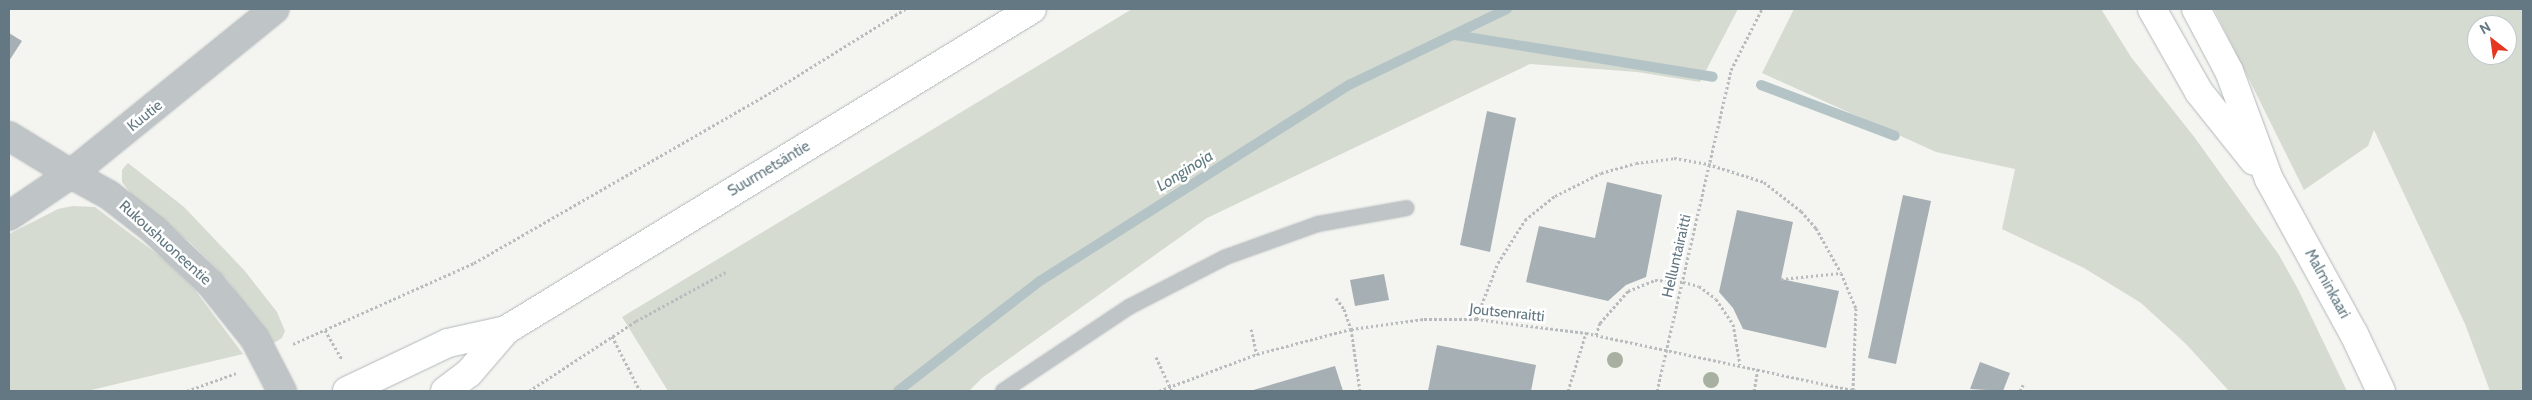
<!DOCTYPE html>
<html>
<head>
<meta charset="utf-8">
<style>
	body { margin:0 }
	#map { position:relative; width:2532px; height:400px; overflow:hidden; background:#f4f4f0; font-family:Cabin,sans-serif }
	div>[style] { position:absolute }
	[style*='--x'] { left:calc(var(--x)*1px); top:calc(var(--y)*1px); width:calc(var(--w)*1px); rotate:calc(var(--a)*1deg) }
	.green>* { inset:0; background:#d6dbd1 }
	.stream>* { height:10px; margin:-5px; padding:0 5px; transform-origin:5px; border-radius:5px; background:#b4c4c6 }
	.building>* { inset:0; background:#a6b0b4 }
	.path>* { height:3px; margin-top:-1.5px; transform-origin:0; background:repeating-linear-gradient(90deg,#b9bcbe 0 2.5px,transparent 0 5px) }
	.roads { filter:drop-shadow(0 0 1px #b1b8bb) drop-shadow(0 0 1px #b1b8bb) }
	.service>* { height:14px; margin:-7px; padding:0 7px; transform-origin:7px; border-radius:7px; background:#bfc4c6 }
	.minor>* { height:28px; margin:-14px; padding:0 14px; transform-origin:14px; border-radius:14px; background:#bfc4c6 }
	.tertiary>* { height:28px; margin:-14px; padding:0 14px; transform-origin:14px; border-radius:14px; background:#bfc4c6 }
	.secondary>* { height:28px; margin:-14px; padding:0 14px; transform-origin:14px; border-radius:14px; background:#fff }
	.primary>* { height:28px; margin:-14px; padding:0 14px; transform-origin:14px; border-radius:14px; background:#fff }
	.trees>* { width:16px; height:16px; margin:-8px; border-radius:50%; background:#a8b0a2 }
	span { translate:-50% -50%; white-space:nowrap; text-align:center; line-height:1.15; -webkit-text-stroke:5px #fff; paint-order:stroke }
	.street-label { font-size:15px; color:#637882 }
	.water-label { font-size:16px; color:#5e7b7f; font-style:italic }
	.frame { position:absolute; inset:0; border:10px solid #637882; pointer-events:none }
	.north { position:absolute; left:2467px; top:15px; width:50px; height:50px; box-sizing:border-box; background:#fff; border:1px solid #c1c9cd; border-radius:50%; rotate:330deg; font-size:14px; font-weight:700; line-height:20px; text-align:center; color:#637882 }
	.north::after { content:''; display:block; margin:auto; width:18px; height:22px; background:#e5361f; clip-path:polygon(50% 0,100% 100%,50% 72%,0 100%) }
</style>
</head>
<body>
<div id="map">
	<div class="green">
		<div style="clip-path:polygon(1132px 9px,1738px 9px,1700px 82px,1637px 72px,1530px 64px,1207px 218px,982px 378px,969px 391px,668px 391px,622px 317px)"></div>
		<div style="clip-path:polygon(1794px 9px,2101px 9px,2131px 57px,2195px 138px,2279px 255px,2299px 291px,2347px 391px,2229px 391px,2186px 344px,2141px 303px,2084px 268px,2002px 229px,2015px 169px,1936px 152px,1762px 73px)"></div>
		<div style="clip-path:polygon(evenodd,2214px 9px,2523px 9px,2523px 391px,2490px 391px,2465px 324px,2374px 130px,2368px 146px,2304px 190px,2214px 9px,2477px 25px,2507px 25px,2507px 55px,2477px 55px,2477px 25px)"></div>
		<div style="clip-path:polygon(128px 163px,184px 207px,244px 270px,277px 312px,285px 331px,282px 338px,272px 344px,227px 279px,191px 243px,131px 194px,122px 182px,122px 170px)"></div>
		<div style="clip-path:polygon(73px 206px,95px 207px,161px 257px,195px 290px,243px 354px,87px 391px,9px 391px,9px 234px,58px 209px)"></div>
	</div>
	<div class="stream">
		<div style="--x:1455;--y:35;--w:261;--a:9.2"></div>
		<div style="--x:1761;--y:85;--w:143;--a:20.8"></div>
		<div style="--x:898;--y:391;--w:180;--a:-37.8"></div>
		<div style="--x:1040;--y:281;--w:368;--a:-32.4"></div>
		<div style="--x:1351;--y:84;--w:173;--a:-25.7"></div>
	</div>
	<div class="building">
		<div style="clip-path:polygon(9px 33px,22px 41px,9px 61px)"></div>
		<div style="clip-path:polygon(1487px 111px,1516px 118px,1490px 252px,1460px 245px)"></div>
		<div style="clip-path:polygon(1607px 182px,1662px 195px,1646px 277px,1626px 285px,1608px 301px,1526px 282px,1539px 226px,1595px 238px)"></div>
		<div style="clip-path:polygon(1903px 195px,1931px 201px,1896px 364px,1868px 358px)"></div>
		<div style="clip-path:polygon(1737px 210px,1793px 222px,1781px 279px,1839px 291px,1826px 348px,1743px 329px,1733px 308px,1719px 292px)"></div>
		<div style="clip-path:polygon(1384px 274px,1389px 300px,1355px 306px,1350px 280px)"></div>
		<div style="clip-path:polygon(1437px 345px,1536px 365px,1531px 391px,1428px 391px)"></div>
		<div style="clip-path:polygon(1980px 362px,2010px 373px,2003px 391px,1970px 389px)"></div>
		<div style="clip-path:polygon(1335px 366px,1343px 391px,1250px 391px)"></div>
	</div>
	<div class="path">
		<div style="--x:1781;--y:279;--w:60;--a:-5.7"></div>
		<div style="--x:1336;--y:298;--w:14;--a:54"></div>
		<div style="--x:1344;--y:309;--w:21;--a:71"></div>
		<div style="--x:1351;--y:329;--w:63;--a:81.7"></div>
		<div style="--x:1476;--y:319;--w:60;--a:-68.6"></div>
		<div style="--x:1498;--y:263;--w:51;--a:-57.9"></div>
		<div style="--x:1525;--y:220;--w:38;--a:-39"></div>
		<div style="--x:1555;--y:196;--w:51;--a:-26.6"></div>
		<div style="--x:1601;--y:173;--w:36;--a:-16"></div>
		<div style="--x:1636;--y:163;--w:38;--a:-7"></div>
		<div style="--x:1674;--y:158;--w:35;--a:10"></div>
		<div style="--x:1708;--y:164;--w:59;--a:17.8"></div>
		<div style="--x:1764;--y:182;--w:47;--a:38.1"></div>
		<div style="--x:1801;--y:211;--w:23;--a:49"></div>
		<div style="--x:1816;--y:228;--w:51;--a:60.9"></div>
		<div style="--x:1841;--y:273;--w:38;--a:67"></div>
		<div style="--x:1856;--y:308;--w:82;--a:92.1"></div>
		<div style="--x:1251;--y:329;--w:26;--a:77"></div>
		<div style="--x:325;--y:330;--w:34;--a:60"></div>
		<div style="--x:1596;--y:335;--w:13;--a:-72"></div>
		<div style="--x:1600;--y:323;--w:43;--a:-48.8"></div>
		<div style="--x:1628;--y:291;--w:29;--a:-22"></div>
		<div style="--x:1655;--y:280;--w:28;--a:4"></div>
		<div style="--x:1683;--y:282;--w:16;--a:14"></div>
		<div style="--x:1699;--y:286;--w:21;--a:37"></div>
		<div style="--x:1716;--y:299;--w:30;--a:56"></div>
		<div style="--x:1733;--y:324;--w:41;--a:80.1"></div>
		<div style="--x:612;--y:336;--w:62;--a:63"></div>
		<div style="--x:293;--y:344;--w:198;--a:-24.1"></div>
		<div style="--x:474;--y:263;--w:349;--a:-29.9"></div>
		<div style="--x:776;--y:89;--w:152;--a:-31.8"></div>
		<div style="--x:1156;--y:357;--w:38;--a:65"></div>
		<div style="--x:187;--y:391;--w:52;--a:-20.2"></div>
		<div style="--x:529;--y:391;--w:128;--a:-33.2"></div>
		<div style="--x:636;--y:321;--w:102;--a:-28.6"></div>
		<div style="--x:1159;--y:391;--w:105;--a:-20.7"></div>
		<div style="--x:1257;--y:354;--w:97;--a:-14.9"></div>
		<div style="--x:1351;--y:329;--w:74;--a:-7.8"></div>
		<div style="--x:1424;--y:319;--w:52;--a:0"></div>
		<div style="--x:1476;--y:319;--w:111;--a:7.3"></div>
		<div style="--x:1586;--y:333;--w:277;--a:12.1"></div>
		<div style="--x:1568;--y:391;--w:61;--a:-72.8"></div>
		<div style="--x:1657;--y:391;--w:329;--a:-77"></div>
		<div style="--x:1731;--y:70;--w:68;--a:-63.1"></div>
		<div style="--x:1754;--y:391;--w:22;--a:-80"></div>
		<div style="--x:2020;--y:391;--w:7;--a:-63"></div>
	</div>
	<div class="roads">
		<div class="service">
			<div style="--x:1003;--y:391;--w:151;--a:-33.7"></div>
			<div style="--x:1129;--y:307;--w:109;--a:-27.3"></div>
			<div style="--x:1226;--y:257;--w:98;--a:-19.7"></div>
			<div style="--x:1318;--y:224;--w:90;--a:-10.2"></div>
		</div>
		<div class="minor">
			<div style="--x:9;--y:136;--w:73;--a:31.5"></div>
			<div style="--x:71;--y:174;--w:262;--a:-39"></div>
		</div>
		<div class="tertiary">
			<div style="--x:9;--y:216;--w:75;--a:-34.1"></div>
			<div style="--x:71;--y:174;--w:43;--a:28.9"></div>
			<div style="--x:109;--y:195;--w:56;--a:37.7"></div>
			<div style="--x:153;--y:229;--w:80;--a:43.5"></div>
			<div style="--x:211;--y:284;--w:70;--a:51.3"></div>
			<div style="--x:255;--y:339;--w:59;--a:62.6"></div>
		</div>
		<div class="secondary">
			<div style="--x:2152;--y:9;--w:95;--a:60.5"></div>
			<div style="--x:2199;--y:92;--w:88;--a:51.4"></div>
			<div style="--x:2196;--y:9;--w:70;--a:62"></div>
			<div style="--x:2229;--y:71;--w:115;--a:69.7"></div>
			<div style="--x:2269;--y:179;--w:177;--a:61.3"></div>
			<div style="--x:2354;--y:334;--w:63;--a:64.7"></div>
		</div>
		<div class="primary">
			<div style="--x:347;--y:391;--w:112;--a:-25.4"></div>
			<div style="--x:448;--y:343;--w:59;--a:-12.6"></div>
			<div style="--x:445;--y:391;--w:30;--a:-37"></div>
			<div style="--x:469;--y:373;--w:57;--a:-49.3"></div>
			<div style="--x:506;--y:330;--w:616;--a:-31.39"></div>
		</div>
	</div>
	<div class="trees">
		<div style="left:1615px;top:360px"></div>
		<div style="left:1711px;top:380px"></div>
	</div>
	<div class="street-label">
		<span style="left:145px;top:116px;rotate:-39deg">Kuutie</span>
		<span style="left:769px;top:169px;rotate:-31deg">Suurmetsäntie</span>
		<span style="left:165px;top:243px;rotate:42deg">Rukoushuoneentie</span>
		<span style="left:1677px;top:256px;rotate:-77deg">Helluntairaitti</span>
		<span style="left:2327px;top:284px;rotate:61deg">Malminkaari</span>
		<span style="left:1507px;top:313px;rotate:6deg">Joutsenraitti</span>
	</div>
	<div class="water-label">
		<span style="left:1185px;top:171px;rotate:-32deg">Longinoja</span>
	</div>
	<div class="frame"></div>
	<div class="north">N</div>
</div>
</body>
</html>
